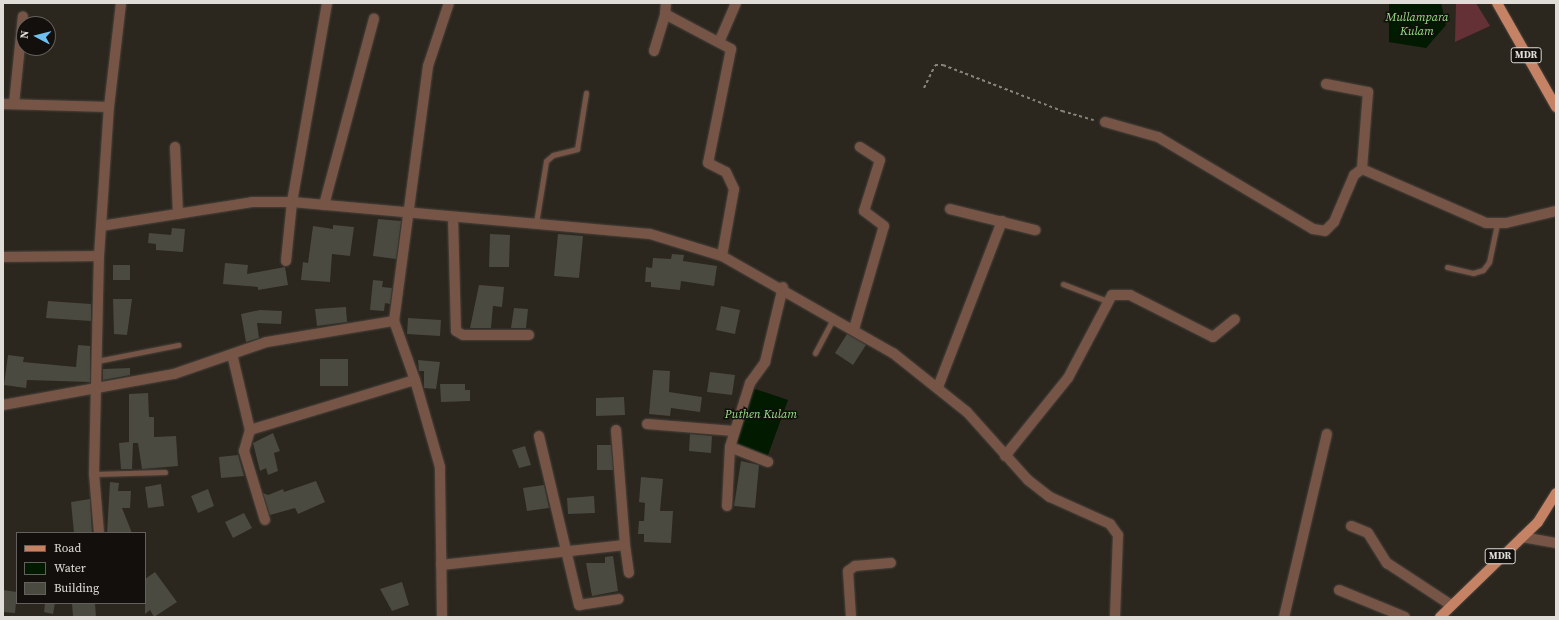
<!DOCTYPE html>
<html>
<head>
<meta charset="utf-8">
<style>
	body { margin:0 }
	#map { position:relative; width:1559px; height:620px; overflow:hidden; background:#2b261e; font-family:"Source Serif 4",serif }
	div>[style] { position:absolute }
	[style*='--x'] { left:calc(var(--x)*1px); top:calc(var(--y)*1px); width:calc(var(--w)*1px); rotate:calc(var(--a)*1deg) }
	.green>* { inset:0; background:#643137 }
	.water>* { inset:0; background:#011a00 }
	.building>* { inset:0; background:#4a4a41 }
	.path>* { height:2px; margin-top:-1px; transform-origin:0; background:repeating-linear-gradient(90deg,#87837c 0 3px,transparent 0 6px) }
	.roads { filter:drop-shadow(0 0 1px #48433c) drop-shadow(0 0 1px #48433c) }
	.service>* { height:5px; margin:-2.5px; padding:0 2.5px; transform-origin:2.5px; border-radius:2.5px; background:#765547 }
	.minor>* { height:10px; margin:-5px; padding:0 5px; transform-origin:5px; border-radius:5px; background:#765547 }
	.primary>* { height:10px; margin:-5px; padding:0 5px; transform-origin:5px; border-radius:5px; background:#c58264 }
	span { translate:-50% -50%; white-space:nowrap; text-align:center; line-height:1.15; -webkit-text-stroke:3px #120f0c; paint-order:stroke }
	.shield-label span { padding:1px 3px; background:#120f0c; border:1px solid; border-radius:3px; -webkit-text-stroke-width:0 }
	.shield-label { font-size:10px; color:#e0dcd7; font-weight:700 }
	.water-label { font-size:12px; color:#96df87; font-style:italic }
	.frame { position:absolute; inset:0; border:4px solid #e0dcd7; pointer-events:none }
	.legend { position:absolute; left:16px; top:532px; width:130px; height:72px; box-sizing:border-box; background:#120f0c; border:1px solid #64615d; margin:0; padding:5px 7px; list-style:none; font-size:12px; color:#e0dcd7 }
	.legend li { display:flex; align-items:center; gap:8px; height:20px }
	.legend b { width:20px; border:1px solid #64615d }
	.north { position:absolute; left:16px; top:16px; width:40px; height:40px; box-sizing:border-box; background:#120f0c; border:1px solid #64615d; border-radius:50%; rotate:277deg; font-size:11px; font-weight:700; line-height:16px; text-align:center; color:#e0dcd7 }
	.north::after { content:''; display:block; margin:auto; width:14px; height:18px; background:#6dc2f3; clip-path:polygon(50% 0,100% 100%,50% 72%,0 100%) }
</style>
</head>
<body>
<div id="map">
	<div class="green">
		<div style="clip-path:polygon(1456px 3px,1476px 3px,1490px 26px,1455px 42px)"></div>
	</div>
	<div class="water">
		<div style="clip-path:polygon(1389px 3px,1441px 3px,1446px 25px,1426px 48px,1389px 42px)"></div>
		<div style="clip-path:polygon(749px 387px,788px 400px,768px 455px,732px 441px)"></div>
	</div>
	<div class="building">
		<div style="clip-path:polygon(378px 219px,401px 221px,396px 259px,373px 256px)"></div>
		<div style="clip-path:polygon(333px 225px,354px 227px,350px 256px,332px 254px,330px 282px,301px 280px,303px 262px,308px 263px,313px 226px,333px 229px)"></div>
		<div style="clip-path:polygon(172px 228px,185px 229px,183px 252px,156px 250px,156px 244px,148px 243px,149px 233px,171px 235px)"></div>
		<div style="clip-path:polygon(490px 234px,510px 235px,509px 267px,489px 267px)"></div>
		<div style="clip-path:polygon(558px 234px,583px 236px,579px 278px,554px 276px)"></div>
		<div style="clip-path:polygon(672px 254px,684px 255px,683px 261px,717px 266px,714px 286px,681px 281px,680px 290px,651px 287px,651px 282px,645px 282px,646px 267px,652px 268px,653px 258px,671px 259px)"></div>
		<div style="clip-path:polygon(225px 263px,248px 265px,247px 274px,285px 267px,288px 285px,258px 290px,258px 287px,223px 284px)"></div>
		<div style="clip-path:polygon(113px 265px,130px 265px,130px 280px,113px 280px)"></div>
		<div style="clip-path:polygon(373px 280px,383px 281px,382px 287px,392px 288px,390px 304px,385px 303px,384px 311px,370px 310px)"></div>
		<div style="clip-path:polygon(479px 285px,504px 287px,502px 307px,493px 306px,491px 328px,470px 328px)"></div>
		<div style="clip-path:polygon(113px 299px,132px 299px,127px 335px,114px 334px)"></div>
		<div style="clip-path:polygon(48px 301px,91px 304px,91px 321px,46px 318px)"></div>
		<div style="clip-path:polygon(721px 306px,740px 310px,735px 334px,716px 330px)"></div>
		<div style="clip-path:polygon(346px 307px,347px 322px,317px 326px,315px 309px)"></div>
		<div style="clip-path:polygon(514px 308px,528px 309px,526px 328px,511px 328px)"></div>
		<div style="clip-path:polygon(260px 310px,282px 311px,281px 324px,257px 323px,259px 338px,246px 342px,241px 314px)"></div>
		<div style="clip-path:polygon(408px 318px,441px 320px,440px 336px,407px 334px)"></div>
		<div style="clip-path:polygon(847px 334px,866px 345px,853px 365px,835px 353px)"></div>
		<div style="clip-path:polygon(78px 345px,90px 346px,90px 382px,27px 380px,26px 388px,4px 385px,8px 355px,24px 357px,23px 362px,76px 367px)"></div>
		<div style="clip-path:polygon(320px 359px,348px 359px,348px 386px,320px 386px)"></div>
		<div style="clip-path:polygon(418px 360px,440px 362px,436px 389px,424px 388px,424px 371px,419px 371px)"></div>
		<div style="clip-path:polygon(130px 368px,130px 375px,103px 380px,103px 369px)"></div>
		<div style="clip-path:polygon(653px 370px,670px 371px,669px 392px,702px 397px,700px 412px,671px 408px,670px 416px,649px 414px)"></div>
		<div style="clip-path:polygon(710px 372px,735px 375px,732px 395px,707px 392px)"></div>
		<div style="clip-path:polygon(440px 384px,465px 384px,465px 390px,470px 390px,470px 401px,441px 402px)"></div>
		<div style="clip-path:polygon(148px 393px,149px 417px,154px 417px,154px 437px,176px 436px,178px 466px,142px 469px,138px 443px,133px 443px,132px 469px,121px 469px,119px 443px,129px 442px,129px 394px)"></div>
		<div style="clip-path:polygon(624px 397px,625px 415px,596px 416px,596px 398px)"></div>
		<div style="clip-path:polygon(273px 433px,280px 451px,274px 453px,278px 471px,268px 475px,266px 468px,260px 471px,253px 443px)"></div>
		<div style="clip-path:polygon(690px 434px,712px 436px,711px 453px,689px 451px)"></div>
		<div style="clip-path:polygon(597px 445px,611px 445px,613px 470px,597px 470px)"></div>
		<div style="clip-path:polygon(525px 446px,531px 465px,519px 468px,512px 450px)"></div>
		<div style="clip-path:polygon(238px 455px,244px 476px,221px 478px,219px 457px)"></div>
		<div style="clip-path:polygon(741px 461px,759px 465px,755px 508px,734px 506px)"></div>
		<div style="clip-path:polygon(641px 477px,663px 479px,660px 511px,673px 511px,671px 543px,644px 542px,644px 534px,638px 534px,639px 521px,644px 521px,645px 503px,639px 502px)"></div>
		<div style="clip-path:polygon(316px 481px,325px 502px,298px 514px,295px 508px,270px 515px,263px 493px,268px 495px,283px 489px,284px 492px)"></div>
		<div style="clip-path:polygon(110px 482px,119px 483px,118px 491px,131px 491px,130px 508px,122px 508px,132px 533px,107px 533px)"></div>
		<div style="clip-path:polygon(161px 484px,164px 506px,148px 508px,145px 487px)"></div>
		<div style="clip-path:polygon(544px 485px,549px 508px,527px 511px,523px 488px)"></div>
		<div style="clip-path:polygon(208px 489px,214px 506px,198px 513px,191px 496px)"></div>
		<div style="clip-path:polygon(594px 496px,595px 513px,568px 514px,567px 498px)"></div>
		<div style="clip-path:polygon(90px 499px,92px 533px,74px 533px,71px 502px)"></div>
		<div style="clip-path:polygon(244px 513px,252px 528px,233px 538px,225px 522px)"></div>
		<div style="clip-path:polygon(613px 556px,618px 591px,592px 596px,586px 563px,605px 563px,605px 557px)"></div>
		<div style="clip-path:polygon(155px 572px,177px 602px,154px 617px,150px 610px,145px 614px,145px 579px)"></div>
		<div style="clip-path:polygon(402px 582px,409px 605px,392px 611px,380px 589px)"></div>
		<div style="clip-path:polygon(3px 590px,17px 592px,15px 613px,3px 612px)"></div>
		<div style="clip-path:polygon(45px 603px,55px 603px,53px 614px,44px 612px)"></div>
		<div style="clip-path:polygon(72px 603px,95px 603px,96px 617px,73px 617px)"></div>
	</div>
	<div class="path">
		<div style="--x:924;--y:88;--w:25;--a:-64"></div>
		<div style="--x:935;--y:65;--w:8;--a:0"></div>
		<div style="--x:943;--y:65;--w:128;--a:21.1"></div>
		<div style="--x:1062;--y:111;--w:33;--a:16"></div>
	</div>
	<div class="roads">
		<div class="service">
			<div style="--x:536;--y:223;--w:63;--a:-80.8"></div>
			<div style="--x:546;--y:161;--w:9;--a:-41"></div>
			<div style="--x:553;--y:155;--w:25;--a:-14"></div>
			<div style="--x:577;--y:149;--w:57;--a:-80.9"></div>
			<div style="--x:1447;--y:267;--w:27;--a:13"></div>
			<div style="--x:1473;--y:273;--w:10;--a:-17"></div>
			<div style="--x:1483;--y:270;--w:10;--a:-53"></div>
			<div style="--x:1489;--y:262;--w:39;--a:-78"></div>
			<div style="--x:1063;--y:284;--w:47;--a:21.1"></div>
			<div style="--x:815;--y:353;--w:40;--a:-62"></div>
			<div style="--x:97;--y:361;--w:83;--a:-11.2"></div>
			<div style="--x:94;--y:474;--w:71;--a:-1.6"></div>
		</div>
		<div class="minor">
			<div style="--x:666;--y:3;--w:11;--a:95"></div>
			<div style="--x:665;--y:14;--w:75;--a:27.9"></div>
			<div style="--x:731;--y:49;--w:116;--a:101.4"></div>
			<div style="--x:708;--y:163;--w:20;--a:27"></div>
			<div style="--x:726;--y:172;--w:19;--a:65"></div>
			<div style="--x:734;--y:189;--w:68;--a:100.2"></div>
			<div style="--x:720;--y:40;--w:40;--a:-66.6"></div>
			<div style="--x:654;--y:51;--w:39;--a:-73"></div>
			<div style="--x:1326;--y:84;--w:43;--a:10.8"></div>
			<div style="--x:1368;--y:92;--w:77;--a:94.5"></div>
			<div style="--x:3;--y:104;--w:106;--a:1.6"></div>
			<div style="--x:14;--y:104;--w:88;--a:-84.2"></div>
			<div style="--x:1105;--y:122;--w:55;--a:15.8"></div>
			<div style="--x:1158;--y:137;--w:180;--a:30.7"></div>
			<div style="--x:1313;--y:229;--w:12;--a:9"></div>
			<div style="--x:1325;--y:231;--w:13;--a:-45"></div>
			<div style="--x:1334;--y:222;--w:51;--a:-66.9"></div>
			<div style="--x:1354;--y:175;--w:10;--a:-37"></div>
			<div style="--x:1362;--y:169;--w:135;--a:23.5"></div>
			<div style="--x:1486;--y:223;--w:20;--a:0"></div>
			<div style="--x:1506;--y:223;--w:51;--a:-13.5"></div>
			<div style="--x:175;--y:147;--w:67;--a:87.4"></div>
			<div style="--x:324;--y:205;--w:193;--a:-75"></div>
			<div style="--x:950;--y:209;--w:88;--a:13.9"></div>
			<div style="--x:453;--y:217;--w:114;--a:88.5"></div>
			<div style="--x:456;--y:331;--w:8;--a:30"></div>
			<div style="--x:463;--y:335;--w:66;--a:0"></div>
			<div style="--x:101;--y:226;--w:153;--a:-9"></div>
			<div style="--x:252;--y:202;--w:40;--a:0"></div>
			<div style="--x:292;--y:202;--w:359;--a:5.1"></div>
			<div style="--x:650;--y:234;--w:75;--a:17"></div>
			<div style="--x:722;--y:256;--w:197;--a:29.6"></div>
			<div style="--x:893;--y:353;--w:95;--a:38.6"></div>
			<div style="--x:967;--y:412;--w:91;--a:48.1"></div>
			<div style="--x:1028;--y:480;--w:28;--a:38"></div>
			<div style="--x:1050;--y:497;--w:66;--a:24.2"></div>
			<div style="--x:1110;--y:524;--w:14;--a:54"></div>
			<div style="--x:1118;--y:535;--w:82;--a:92.1"></div>
			<div style="--x:3;--y:257;--w:96;--a:-0.6"></div>
			<div style="--x:286;--y:261;--w:59;--a:-84.2"></div>
			<div style="--x:292;--y:202;--w:202;--a:-80"></div>
			<div style="--x:854;--y:329;--w:107;--a:-73.8"></div>
			<div style="--x:884;--y:226;--w:25;--a:-143"></div>
			<div style="--x:864;--y:211;--w:53;--a:-72.6"></div>
			<div style="--x:880;--y:160;--w:24;--a:-147"></div>
			<div style="--x:232;--y:354;--w:78;--a:76.7"></div>
			<div style="--x:250;--y:430;--w:172;--a:-16.9"></div>
			<div style="--x:938;--y:387;--w:178;--a:-68.9"></div>
			<div style="--x:3;--y:405;--w:174;--a:-10.3"></div>
			<div style="--x:174;--y:374;--w:98;--a:-19"></div>
			<div style="--x:267;--y:342;--w:129;--a:-9.4"></div>
			<div style="--x:647;--y:424;--w:87;--a:4.6"></div>
			<div style="--x:250;--y:430;--w:22;--a:106"></div>
			<div style="--x:244;--y:451;--w:72;--a:73.1"></div>
			<div style="--x:616;--y:430;--w:115;--a:85.5"></div>
			<div style="--x:539;--y:436;--w:174;--a:76.7"></div>
			<div style="--x:579;--y:605;--w:40;--a:-8.5"></div>
			<div style="--x:730;--y:447;--w:41;--a:21.5"></div>
			<div style="--x:1005;--y:456;--w:100;--a:-51.1"></div>
			<div style="--x:1068;--y:378;--w:94;--a:-62.1"></div>
			<div style="--x:1112;--y:295;--w:18;--a:0"></div>
			<div style="--x:1130;--y:295;--w:93;--a:26.8"></div>
			<div style="--x:1213;--y:337;--w:28;--a:-39"></div>
			<div style="--x:727;--y:506;--w:59;--a:-87.1"></div>
			<div style="--x:730;--y:447;--w:67;--a:-72.6"></div>
			<div style="--x:750;--y:383;--w:26;--a:-54"></div>
			<div style="--x:765;--y:362;--w:77;--a:-76.5"></div>
			<div style="--x:1351;--y:526;--w:18;--a:22"></div>
			<div style="--x:1368;--y:533;--w:36;--a:58"></div>
			<div style="--x:1387;--y:563;--w:77;--a:33.3"></div>
			<div style="--x:99;--y:533;--w:59;--a:-94.8"></div>
			<div style="--x:94;--y:474;--w:218;--a:-88.7"></div>
			<div style="--x:99;--y:256;--w:149;--a:-86.2"></div>
			<div style="--x:109;--y:107;--w:105;--a:-83.4"></div>
			<div style="--x:1522;--y:537;--w:35;--a:10"></div>
			<div style="--x:441;--y:565;--w:185;--a:-6.2"></div>
			<div style="--x:625;--y:545;--w:28;--a:82"></div>
			<div style="--x:1339;--y:590;--w:71;--a:22.2"></div>
			<div style="--x:442;--y:617;--w:150;--a:-90.8"></div>
			<div style="--x:440;--y:467;--w:91;--a:-106"></div>
			<div style="--x:415;--y:380;--w:63;--a:-109.6"></div>
			<div style="--x:394;--y:321;--w:257;--a:-82.4"></div>
			<div style="--x:428;--y:66;--w:66;--a:-71.6"></div>
			<div style="--x:851;--y:617;--w:46;--a:-93.7"></div>
			<div style="--x:848;--y:571;--w:9;--a:-36"></div>
			<div style="--x:855;--y:566;--w:36;--a:-5"></div>
			<div style="--x:1284;--y:617;--w:188;--a:-76.8"></div>
		</div>
		<div class="primary">
			<div style="--x:1497;--y:3;--w:120;--a:60.4"></div>
			<div style="--x:1440;--y:617;--w:136;--a:-44.1"></div>
			<div style="--x:1538;--y:522;--w:34;--a:-58"></div>
		</div>
	</div>
	<div class="shield-label">
		<span style="left:1526px;top:55px">MDR</span>
		<span style="left:1500px;top:556px">MDR</span>
	</div>
	<div class="water-label">
		<span style="left:1417px;top:25px">Mullampara<br>Kulam</span>
		<span style="left:761px;top:415px">Puthen Kulam</span>
	</div>
	<div class="frame"></div>
	<ul class="legend">
	<li><b style="height:5px;background:#c58264"></b>Road</li>
	<li><b style="height:11px;background:#011a00"></b>Water</li>
	<li><b style="height:11px;background:#4a4a41"></b>Building</li>
	</ul>
	<div class="north">N</div>
</div>
</body>
</html>
